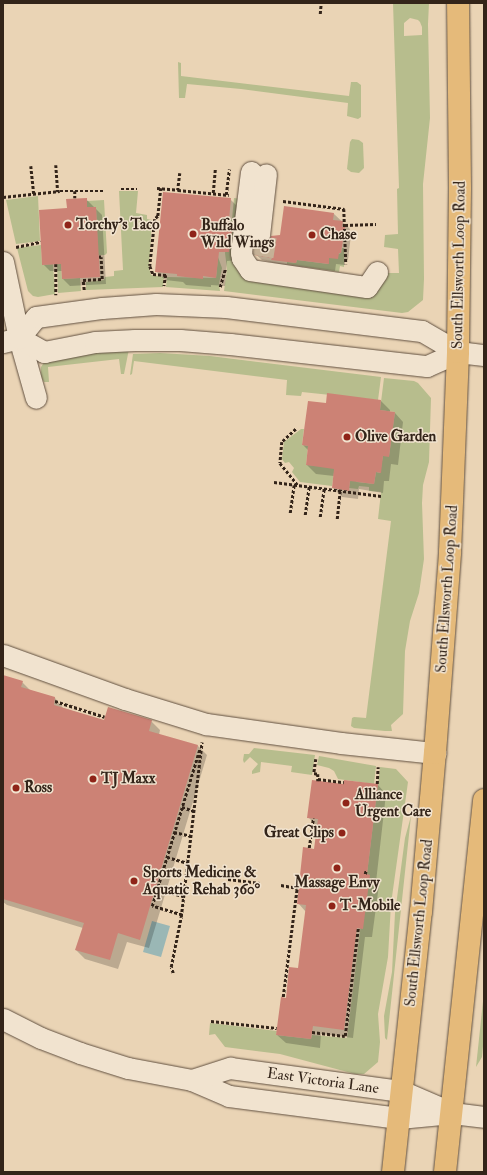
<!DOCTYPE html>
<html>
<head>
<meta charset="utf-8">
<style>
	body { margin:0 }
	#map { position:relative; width:487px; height:1175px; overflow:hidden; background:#ead4b5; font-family:"IM FELL Double Pica",serif }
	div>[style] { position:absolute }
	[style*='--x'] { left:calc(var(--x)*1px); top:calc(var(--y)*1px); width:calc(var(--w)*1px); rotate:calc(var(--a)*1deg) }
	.green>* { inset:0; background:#b7bd8d }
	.water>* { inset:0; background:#9ab7b5 }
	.shadow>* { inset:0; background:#0003 }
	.building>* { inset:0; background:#cc8275 }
	.minor-tunnel>* { height:21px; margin-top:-10.5px; transform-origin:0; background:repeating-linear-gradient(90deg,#c5b196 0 21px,transparent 0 31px) }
	.path>* { height:2.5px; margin-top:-1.25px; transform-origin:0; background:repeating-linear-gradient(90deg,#332419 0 3px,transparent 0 5px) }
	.roads { filter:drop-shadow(0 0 1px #615040) drop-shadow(0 0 1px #615040) }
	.minor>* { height:21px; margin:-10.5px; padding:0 10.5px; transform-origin:10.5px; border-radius:10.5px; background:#f1e3cf }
	.major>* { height:22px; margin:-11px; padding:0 11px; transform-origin:11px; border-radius:11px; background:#e5ba7a }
	.dots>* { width:11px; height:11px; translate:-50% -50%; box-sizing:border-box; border:2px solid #f1e3cf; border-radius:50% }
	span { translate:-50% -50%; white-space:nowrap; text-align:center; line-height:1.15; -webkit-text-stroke:3px #f1e3cf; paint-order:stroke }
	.poi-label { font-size:15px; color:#332419; font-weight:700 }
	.left { translate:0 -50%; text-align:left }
	.right { translate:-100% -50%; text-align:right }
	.street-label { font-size:15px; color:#332419 }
	.frame { position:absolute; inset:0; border:4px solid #332419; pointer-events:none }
</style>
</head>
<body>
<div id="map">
	<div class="green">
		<div style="clip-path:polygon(evenodd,380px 3px,429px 3px,428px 24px,430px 118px,423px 184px,424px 279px,423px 300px,408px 312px,402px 313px,224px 291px,227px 269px,225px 253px,229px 219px,232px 219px,234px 198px,243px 199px,237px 257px,363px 291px,382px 273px,399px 273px,398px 249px,384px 247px,385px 235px,398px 234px,397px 189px,399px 188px,393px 3px,380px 3px,410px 18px,418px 20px,420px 22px,422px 27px,422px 35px,404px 36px,404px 23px,410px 18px)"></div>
		<div style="clip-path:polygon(178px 62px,181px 63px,181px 76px,349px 96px,351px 82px,357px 82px,361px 85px,361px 117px,358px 119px,347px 116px,348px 103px,241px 89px,187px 84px,185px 98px,179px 98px)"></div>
		<div style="clip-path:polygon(352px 139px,359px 140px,363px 143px,364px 168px,359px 173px,351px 172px,347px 169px,350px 142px)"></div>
		<div style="clip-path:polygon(119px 191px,138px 191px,136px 213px,147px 215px,147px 219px,152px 220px,149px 268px,151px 275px,164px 277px,163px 287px,86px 290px,86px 282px,104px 280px,105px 277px,114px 276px,114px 271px,123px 270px)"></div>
		<div style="clip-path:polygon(38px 196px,40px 241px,16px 244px,6px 200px)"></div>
		<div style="clip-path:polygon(104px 200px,107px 253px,105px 255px,98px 255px,96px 207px,87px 207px,87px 201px)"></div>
		<div style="clip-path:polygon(41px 245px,42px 265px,53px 264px,55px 294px,38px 297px,33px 296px,28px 291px,17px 248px)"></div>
		<div style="clip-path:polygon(342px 248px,344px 248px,344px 267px,340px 266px,339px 272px,287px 264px,287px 262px,296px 263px,297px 260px,328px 264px,329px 258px,341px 253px)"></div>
		<div style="clip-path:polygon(218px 257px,222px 268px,219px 284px,220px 291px,166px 287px,167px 277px,216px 278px)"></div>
		<div style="clip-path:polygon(57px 264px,61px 264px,62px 279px,80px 278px,81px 291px,58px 293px)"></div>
		<div style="clip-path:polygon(129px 349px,124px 374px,121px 374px,119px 359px,48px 367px,49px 382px,44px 382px,41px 377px,41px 367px,45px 361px,100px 351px)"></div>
		<div style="clip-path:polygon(160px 353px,210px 356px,381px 377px,378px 400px,302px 392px,301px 396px,286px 395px,287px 380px,134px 361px,132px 374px,130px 375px,133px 354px)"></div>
		<div style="clip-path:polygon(384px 378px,414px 381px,418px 383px,431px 398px,429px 462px,423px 485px,422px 503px,424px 559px,419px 593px,410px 621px,405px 651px,403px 714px,391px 725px,392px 731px,385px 731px,354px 728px,351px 726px,352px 718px,354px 717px,366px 718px,391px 521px,378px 519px,381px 492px,369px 491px,369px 487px,359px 486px,358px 489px,349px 488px,351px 476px,357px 482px,374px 484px,376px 472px,380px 473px,383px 456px,389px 456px,395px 412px,380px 410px)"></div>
		<div style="clip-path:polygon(301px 429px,304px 429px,302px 445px,308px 446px,306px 465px,337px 467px,334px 472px,332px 486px,300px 482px,292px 472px,294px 468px,289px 462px,285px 463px,282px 459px,284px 442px)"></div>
		<div style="clip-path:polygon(254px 748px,315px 755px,312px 775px,291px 772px,292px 766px,261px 762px,260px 772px,252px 774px,252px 771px,258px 764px,250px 757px,244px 763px,243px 760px,244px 754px,249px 754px)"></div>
		<div style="clip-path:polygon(319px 756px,376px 766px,374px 784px,338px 779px,334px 771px,329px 768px,317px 765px)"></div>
		<div style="clip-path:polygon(380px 767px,396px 769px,408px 782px,391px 904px,388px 957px,378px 1014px,380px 1042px,378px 1062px,364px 1074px,355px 1074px,280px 1054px,225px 1047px,215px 1034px,209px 1035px,210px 1023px,277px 1031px,276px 1035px,311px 1039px,312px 1035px,347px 1038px)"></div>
		<div style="clip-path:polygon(411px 816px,387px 1040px,385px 1038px,384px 1016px,392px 972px,395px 913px,405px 838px)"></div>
		<div style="clip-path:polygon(484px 992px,484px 1035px,482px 1057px,476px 1067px)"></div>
	</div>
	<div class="water">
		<div style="clip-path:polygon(152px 921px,170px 926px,161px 957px,143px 952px)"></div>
	</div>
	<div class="shadow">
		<div style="clip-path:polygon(86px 199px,102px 215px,106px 284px,70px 286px,63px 279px,62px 271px,50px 271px,43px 264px,68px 209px)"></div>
		<div style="clip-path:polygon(230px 199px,239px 208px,238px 260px,227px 261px,225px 286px,211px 285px,211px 287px,186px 285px,183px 282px,165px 280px,156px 271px)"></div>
		<div style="clip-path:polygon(334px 214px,350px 229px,349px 233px,351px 235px,348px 260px,345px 259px,345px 265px,336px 264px,335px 271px,303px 267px,303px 270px,262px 260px,254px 253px,281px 236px)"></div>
		<div style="clip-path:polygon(328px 394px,381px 401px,390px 410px,390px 412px,395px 413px,403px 422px,398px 465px,391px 464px,389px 481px,384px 481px,383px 493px,359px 489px,358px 499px,342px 497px,333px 488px,334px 476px,316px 474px,307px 465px,309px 451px,303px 445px,327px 404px)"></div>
		<div style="clip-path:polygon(3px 676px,22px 682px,31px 691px,55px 698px,63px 708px,105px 721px,151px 721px,160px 730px,159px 735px,198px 746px,207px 755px,149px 948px,127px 942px,118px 969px,85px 959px,76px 950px,83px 928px,7px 905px,3px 902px)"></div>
		<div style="clip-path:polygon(344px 785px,378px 785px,386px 794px,376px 882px,379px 885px,372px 937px,365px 937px,353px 1038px,321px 1034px,320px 1048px,286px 1043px,277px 1035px,286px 999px,299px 969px,306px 912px,298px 903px,315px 850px,318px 827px,308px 817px)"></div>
	</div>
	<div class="building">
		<div style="clip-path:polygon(163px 192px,231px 198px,228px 231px,232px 231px,229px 252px,219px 252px,216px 278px,203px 276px,203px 279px,177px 276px,177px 274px,155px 272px)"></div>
		<div style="clip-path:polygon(87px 198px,87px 207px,96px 207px,100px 277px,62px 279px,61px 264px,42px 265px,39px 210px,67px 208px,66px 199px)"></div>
		<div style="clip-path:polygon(284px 206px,334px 213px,333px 220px,343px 221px,342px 227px,345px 227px,341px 253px,339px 253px,338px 259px,329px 258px,329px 264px,297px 260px,296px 263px,271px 260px,272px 258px,254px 255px,254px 246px,263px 246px,268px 242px,271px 236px,280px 235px)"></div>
		<div style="clip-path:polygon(327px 393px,381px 400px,380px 410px,395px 412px,389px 457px,383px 456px,381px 473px,376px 472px,374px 484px,350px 481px,349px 491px,332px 488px,334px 469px,306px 465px,308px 446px,302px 445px,308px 401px,326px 403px)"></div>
		<div style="clip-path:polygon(3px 675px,23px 681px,21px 687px,55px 697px,54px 705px,104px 720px,108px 707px,152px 720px,149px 731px,198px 745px,140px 940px,118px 933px,110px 960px,75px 950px,84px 923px,3px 899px)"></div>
		<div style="clip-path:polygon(312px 780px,343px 784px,344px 780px,378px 784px,367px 874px,370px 875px,363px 929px,357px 928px,344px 1030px,313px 1026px,311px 1039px,276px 1035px,281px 997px,286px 998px,289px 967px,298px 968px,306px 905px,297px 904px,303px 847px,314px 849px,318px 819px,307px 818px)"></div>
	</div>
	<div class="minor-tunnel">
		<div style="--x:263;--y:256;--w:20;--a:-81"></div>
	</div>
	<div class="path">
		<div style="--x:320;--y:14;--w:11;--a:-85"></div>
		<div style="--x:56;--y:165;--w:27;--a:86"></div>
		<div style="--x:31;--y:166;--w:28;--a:84"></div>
		<div style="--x:180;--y:173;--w:17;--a:97"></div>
		<div style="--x:178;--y:190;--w:51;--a:5.6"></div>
		<div style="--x:157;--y:188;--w:21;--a:5"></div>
		<div style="--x:161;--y:188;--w:28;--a:96"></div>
		<div style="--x:158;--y:216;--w:4;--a:135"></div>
		<div style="--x:155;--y:219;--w:47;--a:96.1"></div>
		<div style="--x:150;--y:266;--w:9;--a:69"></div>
		<div style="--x:153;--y:274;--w:13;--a:4"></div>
		<div style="--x:166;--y:275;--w:11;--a:100"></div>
		<div style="--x:121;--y:189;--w:16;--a:0"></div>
		<div style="--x:75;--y:191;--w:7;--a:90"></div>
		<div style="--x:213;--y:193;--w:25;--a:-85"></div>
		<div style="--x:226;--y:195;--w:26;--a:-83"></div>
		<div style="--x:3;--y:197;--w:57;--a:-6"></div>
		<div style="--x:60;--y:191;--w:43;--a:0"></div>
		<div style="--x:283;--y:201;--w:62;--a:7.5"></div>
		<div style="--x:344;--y:209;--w:55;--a:87.9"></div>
		<div style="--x:345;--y:225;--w:31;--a:-2"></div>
		<div style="--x:16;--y:247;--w:25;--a:-12"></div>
		<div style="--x:56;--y:264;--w:31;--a:90"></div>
		<div style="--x:220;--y:287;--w:19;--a:-74"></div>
		<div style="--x:84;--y:290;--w:10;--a:-96"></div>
		<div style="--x:83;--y:280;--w:19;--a:-3"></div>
		<div style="--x:102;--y:279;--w:22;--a:-93"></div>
		<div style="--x:101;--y:257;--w:2;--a:180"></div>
		<div style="--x:296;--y:429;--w:19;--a:137"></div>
		<div style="--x:282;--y:442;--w:21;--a:95"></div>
		<div style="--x:280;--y:463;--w:28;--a:51"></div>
		<div style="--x:274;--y:482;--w:108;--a:7.5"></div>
		<div style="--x:290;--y:513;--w:28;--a:-82"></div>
		<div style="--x:305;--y:515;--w:29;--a:-82"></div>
		<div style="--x:320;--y:517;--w:29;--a:-82"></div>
		<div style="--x:337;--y:519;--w:29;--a:-84"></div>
		<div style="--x:55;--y:701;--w:52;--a:17.7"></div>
		<div style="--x:316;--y:759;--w:14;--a:98"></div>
		<div style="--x:314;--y:773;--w:4;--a:14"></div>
		<div style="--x:318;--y:774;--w:7;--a:90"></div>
		<div style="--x:318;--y:779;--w:26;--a:7"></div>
		<div style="--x:377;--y:784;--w:17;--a:-87"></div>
		<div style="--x:182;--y:807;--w:13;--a:18"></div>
		<div style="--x:174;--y:832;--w:17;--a:13"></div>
		<div style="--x:309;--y:848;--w:30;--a:-82"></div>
		<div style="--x:167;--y:857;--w:22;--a:16"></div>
		<div style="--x:186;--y:873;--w:16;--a:7"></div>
		<div style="--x:365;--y:874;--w:4;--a:-76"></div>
		<div style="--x:228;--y:879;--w:32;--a:7"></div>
		<div style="--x:281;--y:885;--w:17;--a:10"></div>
		<div style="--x:157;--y:889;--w:28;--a:15"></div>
		<div style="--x:182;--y:915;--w:31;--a:-163"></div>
		<div style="--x:152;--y:906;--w:165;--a:-73.1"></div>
		<div style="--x:173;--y:973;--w:6;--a:-108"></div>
		<div style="--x:171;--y:967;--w:51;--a:-78.7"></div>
		<div style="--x:181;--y:917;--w:176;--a:-83.2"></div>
		<div style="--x:283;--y:997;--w:111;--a:-82.7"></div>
		<div style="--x:211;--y:1021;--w:66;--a:6.1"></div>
		<div style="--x:312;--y:1032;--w:33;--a:7"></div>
		<div style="--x:345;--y:1036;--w:109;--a:-83.1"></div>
	</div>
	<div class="roads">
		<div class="minor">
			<div style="--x:251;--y:172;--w:81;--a:97.1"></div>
			<div style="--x:241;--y:252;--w:6;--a:81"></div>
			<div style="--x:242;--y:258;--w:14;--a:56"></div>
			<div style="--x:250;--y:270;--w:118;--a:8.3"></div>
			<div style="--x:367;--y:287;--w:18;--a:-56"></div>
			<div style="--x:259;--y:235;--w:61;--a:-83.5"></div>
			<div style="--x:3;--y:262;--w:78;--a:78.1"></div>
			<div style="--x:19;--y:338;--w:62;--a:74.2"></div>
			<div style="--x:19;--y:338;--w:29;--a:29"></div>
			<div style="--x:44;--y:352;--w:52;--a:-11.1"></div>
			<div style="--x:95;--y:342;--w:40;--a:-2.9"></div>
			<div style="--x:135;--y:340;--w:45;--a:0"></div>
			<div style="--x:180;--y:340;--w:50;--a:4.6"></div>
			<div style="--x:230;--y:344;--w:198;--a:6.4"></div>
			<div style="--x:427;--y:366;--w:34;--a:-24"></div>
			<div style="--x:3;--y:342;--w:16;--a:-14"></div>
			<div style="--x:19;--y:338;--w:27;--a:-51"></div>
			<div style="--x:36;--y:317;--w:67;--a:-7.8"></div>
			<div style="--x:102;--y:308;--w:54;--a:-4.2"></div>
			<div style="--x:156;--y:304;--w:70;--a:2.5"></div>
			<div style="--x:226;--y:307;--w:197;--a:7"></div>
			<div style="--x:422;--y:331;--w:42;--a:30.3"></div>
			<div style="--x:458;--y:352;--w:26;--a:7"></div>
			<div style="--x:3;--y:655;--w:130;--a:19.8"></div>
			<div style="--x:125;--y:699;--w:85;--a:17.2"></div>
			<div style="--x:206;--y:724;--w:136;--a:8"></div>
			<div style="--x:341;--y:743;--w:95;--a:6.1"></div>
			<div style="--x:3;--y:1019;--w:42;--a:26.6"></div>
			<div style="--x:41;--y:1038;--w:42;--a:21"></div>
			<div style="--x:80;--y:1053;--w:50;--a:17.4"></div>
			<div style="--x:128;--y:1068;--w:65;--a:10.6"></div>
			<div style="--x:192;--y:1080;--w:40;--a:23.4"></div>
			<div style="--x:229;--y:1096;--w:171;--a:7.4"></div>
			<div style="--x:399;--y:1118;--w:53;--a:-5.4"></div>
			<div style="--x:452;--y:1113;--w:32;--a:7"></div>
			<div style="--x:192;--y:1080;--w:40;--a:-18"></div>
			<div style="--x:230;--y:1068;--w:173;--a:7.7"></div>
			<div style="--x:401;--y:1091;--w:53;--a:23.2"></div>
		</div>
		<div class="major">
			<div style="--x:393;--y:1172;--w:262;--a:-83.9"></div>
			<div style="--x:421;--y:912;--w:160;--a:-85"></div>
			<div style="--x:435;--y:753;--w:202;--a:-85.7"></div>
			<div style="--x:450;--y:552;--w:200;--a:-87.7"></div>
			<div style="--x:458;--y:352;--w:164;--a:-89.3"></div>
			<div style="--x:460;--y:188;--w:185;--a:-90.6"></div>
			<div style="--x:445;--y:1172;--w:374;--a:-84"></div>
		</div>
	</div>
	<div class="dots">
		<div style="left:68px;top:225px;background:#8f2418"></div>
		<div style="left:193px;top:234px;background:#8f2418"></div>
		<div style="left:312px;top:235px;background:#8f2418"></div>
		<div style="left:347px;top:437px;background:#8f2418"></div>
		<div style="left:93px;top:779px;background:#8f2418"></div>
		<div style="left:16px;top:788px;background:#8f2418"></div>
		<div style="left:346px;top:803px;background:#8f2418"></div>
		<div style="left:342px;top:833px;background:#8f2418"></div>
		<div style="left:337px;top:868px;background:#8f2418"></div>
		<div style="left:134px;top:881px;background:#8f2418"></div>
		<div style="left:332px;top:906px;background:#8f2418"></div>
	</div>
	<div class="poi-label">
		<span class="left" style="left:76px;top:225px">Torchy's Taco</span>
		<span class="left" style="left:201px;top:234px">Buffalo<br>Wild Wings</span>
		<span class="left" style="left:320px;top:235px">Chase</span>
		<span class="left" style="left:355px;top:437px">Olive Garden</span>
		<span class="left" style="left:101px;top:779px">TJ Maxx</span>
		<span class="left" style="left:24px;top:788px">Ross</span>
		<span class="left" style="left:355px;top:803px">Alliance<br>Urgent Care</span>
		<span class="right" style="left:334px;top:833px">Great Clips</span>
		<span class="left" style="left:143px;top:881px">Sports Medicine &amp;<br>Aquatic Rehab 360°</span>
		<span style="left:337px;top:883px">Massage Envy</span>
		<span class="left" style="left:340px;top:906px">T-Mobile</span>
	</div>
	<div class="street-label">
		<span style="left:459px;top:265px;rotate:-89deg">South Ellsworth Loop Road</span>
		<span style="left:447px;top:589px;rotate:-86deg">South Ellsworth Loop Road</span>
		<span style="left:419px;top:923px;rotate:-84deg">South Ellsworth Loop Road</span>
		<span style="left:323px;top:1081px;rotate:8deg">East Victoria Lane</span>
	</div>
	<div class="frame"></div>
</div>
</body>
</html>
